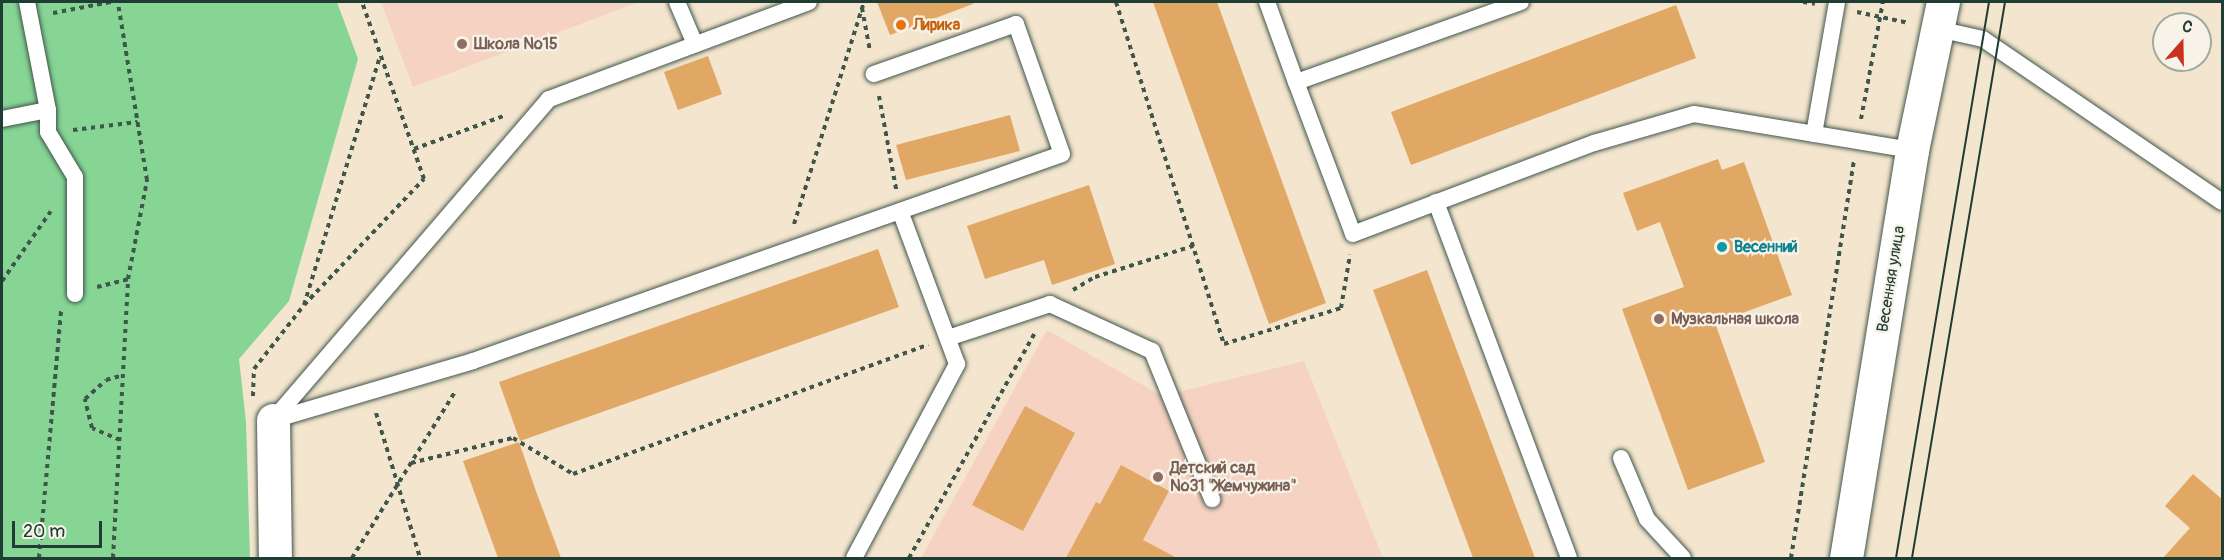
<!DOCTYPE html>
<html>
<head>
<meta charset="utf-8">
<style>
	body { margin:0 }
	#map { position:relative; width:2224px; height:560px; overflow:hidden; background:#f4e5ce; font-family:Pangolin,sans-serif }
	div>[style] { position:absolute }
	[style*='--x'] { left:calc(var(--x)*1px); top:calc(var(--y)*1px); width:calc(var(--w)*1px); rotate:calc(var(--a)*1deg) }
	.built>* { inset:0; background:#f5d2c2 }
	.green>* { inset:0; background:#86d595 }
	.building>* { inset:0; background:#e1a764 }
	.path>* { height:4px; margin-top:-2px; transform-origin:0; background:repeating-linear-gradient(90deg,#3f564b 0 4.5px,transparent 0 9px) }
	.roads { filter:drop-shadow(0 0 2px #3f564b) drop-shadow(0 0 2px #3f564b) }
	.lane>* { height:16px; margin:-8px; padding:0 8px; transform-origin:8px; border-radius:8px; background:#fff }
	.street>* { height:33px; margin:-16.5px; padding:0 16.5px; transform-origin:16.5px; border-radius:16.5px; background:#fff }
	.secondary>* { height:33px; margin:-16.5px; padding:0 16.5px; transform-origin:16.5px; border-radius:16.5px; background:#fff }
	.tram>* { height:1.5px; margin:-0.75px; padding:0 0.75px; transform-origin:0.75px; border-radius:0.75px; background:#1f3d34 }
	.dots>* { width:16px; height:16px; translate:-50% -50%; box-sizing:border-box; border:3px solid #f7f3e8; border-radius:50% }
	span { translate:-50% -50%; white-space:nowrap; text-align:center; line-height:1.15; -webkit-text-stroke:4.5px #f7f3e8; paint-order:stroke }
	.food-label { font-size:16px; color:#c56008; font-weight:700 }
	.left { translate:0 -50%; text-align:left }
	.education-label { font-size:16px; color:#785e54; font-weight:700 }
	.culture-label { font-size:16px; color:#0d838f; font-weight:700 }
	.street-label { font-size:16px; color:#1f3d34 }
	.frame { position:absolute; inset:0; border:3px solid #1f3d34; pointer-events:none }
	.north { position:absolute; left:2152px; top:12px; width:60px; height:60px; box-sizing:border-box; background:#f7f3e8; border:2px solid #a1aaa0; border-radius:50%; rotate:20deg; font-size:16px; font-weight:700; line-height:24px; text-align:center; color:#1f3d34 }
	.north::after { content:''; display:block; margin:auto; width:21px; height:27px; background:#c8321e; clip-path:polygon(50% 0,100% 100%,50% 72%,0 100%) }
	.scale { position:absolute; left:12px; top:521px; width:90px; height:27px; box-sizing:border-box; border:3px solid #1f3d34; border-top:0; padding-left:8px; font-size:18px; line-height:21px; white-space:nowrap; color:#1f3d34; -webkit-text-stroke:4px #f7f3e8; paint-order:stroke }
</style>
</head>
<body>
<div id="map">
	<div class="built">
		<div style="clip-path:polygon(381px 2px,639px 2px,413px 87px)"></div>
		<div style="clip-path:polygon(1047px 330px,1162px 396px,1304px 361px,1383px 558px,921px 558px)"></div>
	</div>
	<div class="green">
		<div style="clip-path:polygon(2px 2px,337px 2px,358px 59px,289px 301px,239px 359px,246px 422px,250px 558px,2px 558px)"></div>
	</div>
	<div class="building">
		<div style="clip-path:polygon(877px 2px,973px 2px,973px 4px,890px 35px)"></div>
		<div style="clip-path:polygon(1153px 2px,1217px 2px,1326px 303px,1269px 324px)"></div>
		<div style="clip-path:polygon(1676px 5px,1696px 58px,1411px 165px,1391px 112px)"></div>
		<div style="clip-path:polygon(708px 56px,722px 94px,678px 110px,664px 72px)"></div>
		<div style="clip-path:polygon(1010px 115px,1020px 151px,906px 180px,896px 145px)"></div>
		<div style="clip-path:polygon(1718px 159px,1722px 170px,1744px 162px,1792px 295px,1715px 323px,1765px 462px,1688px 490px,1622px 309px,1684px 287px,1660px 222px,1637px 231px,1623px 193px)"></div>
		<div style="clip-path:polygon(1089px 185px,1115px 264px,1052px 285px,1044px 260px,985px 279px,967px 226px)"></div>
		<div style="clip-path:polygon(878px 249px,899px 307px,520px 441px,499px 382px)"></div>
		<div style="clip-path:polygon(1427px 270px,1442px 311px,1535px 558px,1473px 558px,1373px 290px)"></div>
		<div style="clip-path:polygon(1025px 406px,1075px 433px,1023px 531px,972px 505px)"></div>
		<div style="clip-path:polygon(519px 442px,537px 494px,561px 558px,498px 558px,463px 461px)"></div>
		<div style="clip-path:polygon(1121px 465px,1169px 491px,1143px 540px,1177px 558px,1066px 558px,1096px 502px,1100px 504px)"></div>
		<div style="clip-path:polygon(2193px 474px,2223px 500px,2223px 558px,2163px 558px,2190px 528px,2165px 506px)"></div>
	</div>
	<div class="path">
		<div style="--x:1116;--y:2;--w:359;--a:72.5"></div>
		<div style="--x:1224;--y:344;--w:122;--a:-17.1"></div>
		<div style="--x:1341;--y:308;--w:54;--a:-80.4"></div>
		<div style="--x:1803;--y:2;--w:12;--a:9"></div>
		<div style="--x:862;--y:8;--w:44;--a:79.5"></div>
		<div style="--x:1857;--y:12;--w:53;--a:11.9"></div>
		<div style="--x:53;--y:13;--w:59;--a:-10.7"></div>
		<div style="--x:879;--y:96;--w:95;--a:79.6"></div>
		<div style="--x:1861;--y:119;--w:119;--a:-79.4"></div>
		<div style="--x:73;--y:130;--w:65;--a:-7"></div>
		<div style="--x:414;--y:149;--w:95;--a:-20.3"></div>
		<div style="--x:794;--y:224;--w:233;--a:-72.5"></div>
		<div style="--x:2;--y:281;--w:85;--a:-55"></div>
		<div style="--x:97;--y:287;--w:32;--a:-14"></div>
		<div style="--x:1073;--y:290;--w:26;--a:-31"></div>
		<div style="--x:1095;--y:277;--w:103;--a:-17.6"></div>
		<div style="--x:304;--y:305;--w:260;--a:-73"></div>
		<div style="--x:253;--y:396;--w:27;--a:-88"></div>
		<div style="--x:254;--y:369;--w:81;--a:-52"></div>
		<div style="--x:304;--y:305;--w:174;--a:-46.4"></div>
		<div style="--x:424;--y:179;--w:188;--a:-109.3"></div>
		<div style="--x:376;--y:413;--w:152;--a:73.1"></div>
		<div style="--x:120;--y:440;--w:30;--a:-157"></div>
		<div style="--x:92;--y:428;--w:30;--a:-104"></div>
		<div style="--x:85;--y:399;--w:28;--a:-42"></div>
		<div style="--x:106;--y:380;--w:18;--a:-16"></div>
		<div style="--x:411;--y:463;--w:105;--a:-13.8"></div>
		<div style="--x:513;--y:438;--w:70;--a:31"></div>
		<div style="--x:573;--y:474;--w:378;--a:-20"></div>
		<div style="--x:39;--y:558;--w:248;--a:-84.9"></div>
		<div style="--x:113;--y:558;--w:279;--a:-86.9"></div>
		<div style="--x:128;--y:279;--w:101;--a:-79.1"></div>
		<div style="--x:147;--y:180;--w:180;--a:-99.3"></div>
		<div style="--x:352;--y:558;--w:198;--a:-58.2"></div>
		<div style="--x:909;--y:558;--w:257;--a:-60.8"></div>
		<div style="--x:1791;--y:558;--w:401;--a:-81"></div>
	</div>
	<div class="roads">
		<div class="lane">
			<div style="--x:677;--y:2;--w:46;--a:66.8"></div>
			<div style="--x:809;--y:2;--w:278;--a:159.5"></div>
			<div style="--x:549;--y:99;--w:423;--a:130.7"></div>
			<div style="--x:273;--y:420;--w:209;--a:-16.4"></div>
			<div style="--x:473;--y:361;--w:624;--a:-19.36"></div>
			<div style="--x:1062;--y:154;--w:138;--a:-109.5"></div>
			<div style="--x:1016;--y:24;--w:151;--a:160.6"></div>
			<div style="--x:1267;--y:2;--w:85;--a:70.1"></div>
			<div style="--x:1521;--y:2;--w:239;--a:160.4"></div>
			<div style="--x:1296;--y:82;--w:162;--a:69.4"></div>
			<div style="--x:1353;--y:234;--w:258;--a:-20.7"></div>
			<div style="--x:1594;--y:143;--w:104;--a:-16.2"></div>
			<div style="--x:1694;--y:114;--w:221;--a:9.4"></div>
			<div style="--x:1938;--y:29;--w:46;--a:12.5"></div>
			<div style="--x:1983;--y:39;--w:289;--a:34.3"></div>
			<div style="--x:48;--y:110;--w:22;--a:90"></div>
			<div style="--x:48;--y:132;--w:52;--a:59"></div>
			<div style="--x:75;--y:177;--w:117;--a:90"></div>
			<div style="--x:2;--y:119;--w:47;--a:-11.1"></div>
			<div style="--x:48;--y:110;--w:110;--a:-101"></div>
			<div style="--x:1814;--y:134;--w:134;--a:-80.1"></div>
			<div style="--x:1436;--y:202;--w:380;--a:69.5"></div>
			<div style="--x:948;--y:338;--w:108;--a:-18.4"></div>
			<div style="--x:1050;--y:304;--w:112;--a:24.7"></div>
			<div style="--x:1152;--y:351;--w:160;--a:67.9"></div>
			<div style="--x:1621;--y:458;--w:66;--a:66.9"></div>
			<div style="--x:1647;--y:519;--w:53;--a:47.3"></div>
			<div style="--x:854;--y:558;--w:220;--a:-62"></div>
			<div style="--x:957;--y:364;--w:163;--a:-110.4"></div>
		</div>
		<div class="street">
			<div style="--x:273;--y:420;--w:138;--a:89.2"></div>
		</div>
		<div class="secondary">
			<div style="--x:1846;--y:558;--w:413;--a:-80.8"></div>
			<div style="--x:1912;--y:150;--w:151;--a:-78.2"></div>
		</div>
	</div>
	<div class="tram">
		<div style="--x:1896;--y:558;--w:564;--a:-80.5"></div>
		<div style="--x:1912;--y:558;--w:564;--a:-80.5"></div>
	</div>
	<div class="dots">
		<div style="left:901px;top:25px;background:#e8710a"></div>
		<div style="left:462px;top:44px;background:#8d6e63"></div>
		<div style="left:1722px;top:247px;background:#0f9aa8"></div>
		<div style="left:1659px;top:319px;background:#8d6e63"></div>
		<div style="left:1158px;top:477px;background:#8d6e63"></div>
	</div>
	<div class="food-label">
		<span class="left" style="left:913px;top:25px">Лирика</span>
	</div>
	<div class="education-label">
		<span class="left" style="left:474px;top:44px">Школа №15</span>
		<span class="left" style="left:1671px;top:319px">Музкальная школа</span>
		<span class="left" style="left:1170px;top:477px">Детский сад<br>№31 "Жемчужина"</span>
	</div>
	<div class="culture-label">
		<span class="left" style="left:1734px;top:247px">Весенний</span>
	</div>
	<div class="street-label">
		<span style="left:1891px;top:279px;rotate:-81deg">Весенняя улица</span>
	</div>
	<div class="frame"></div>
	<div class="north">С</div>
	<div class="scale">20 m</div>
</div>
</body>
</html>
